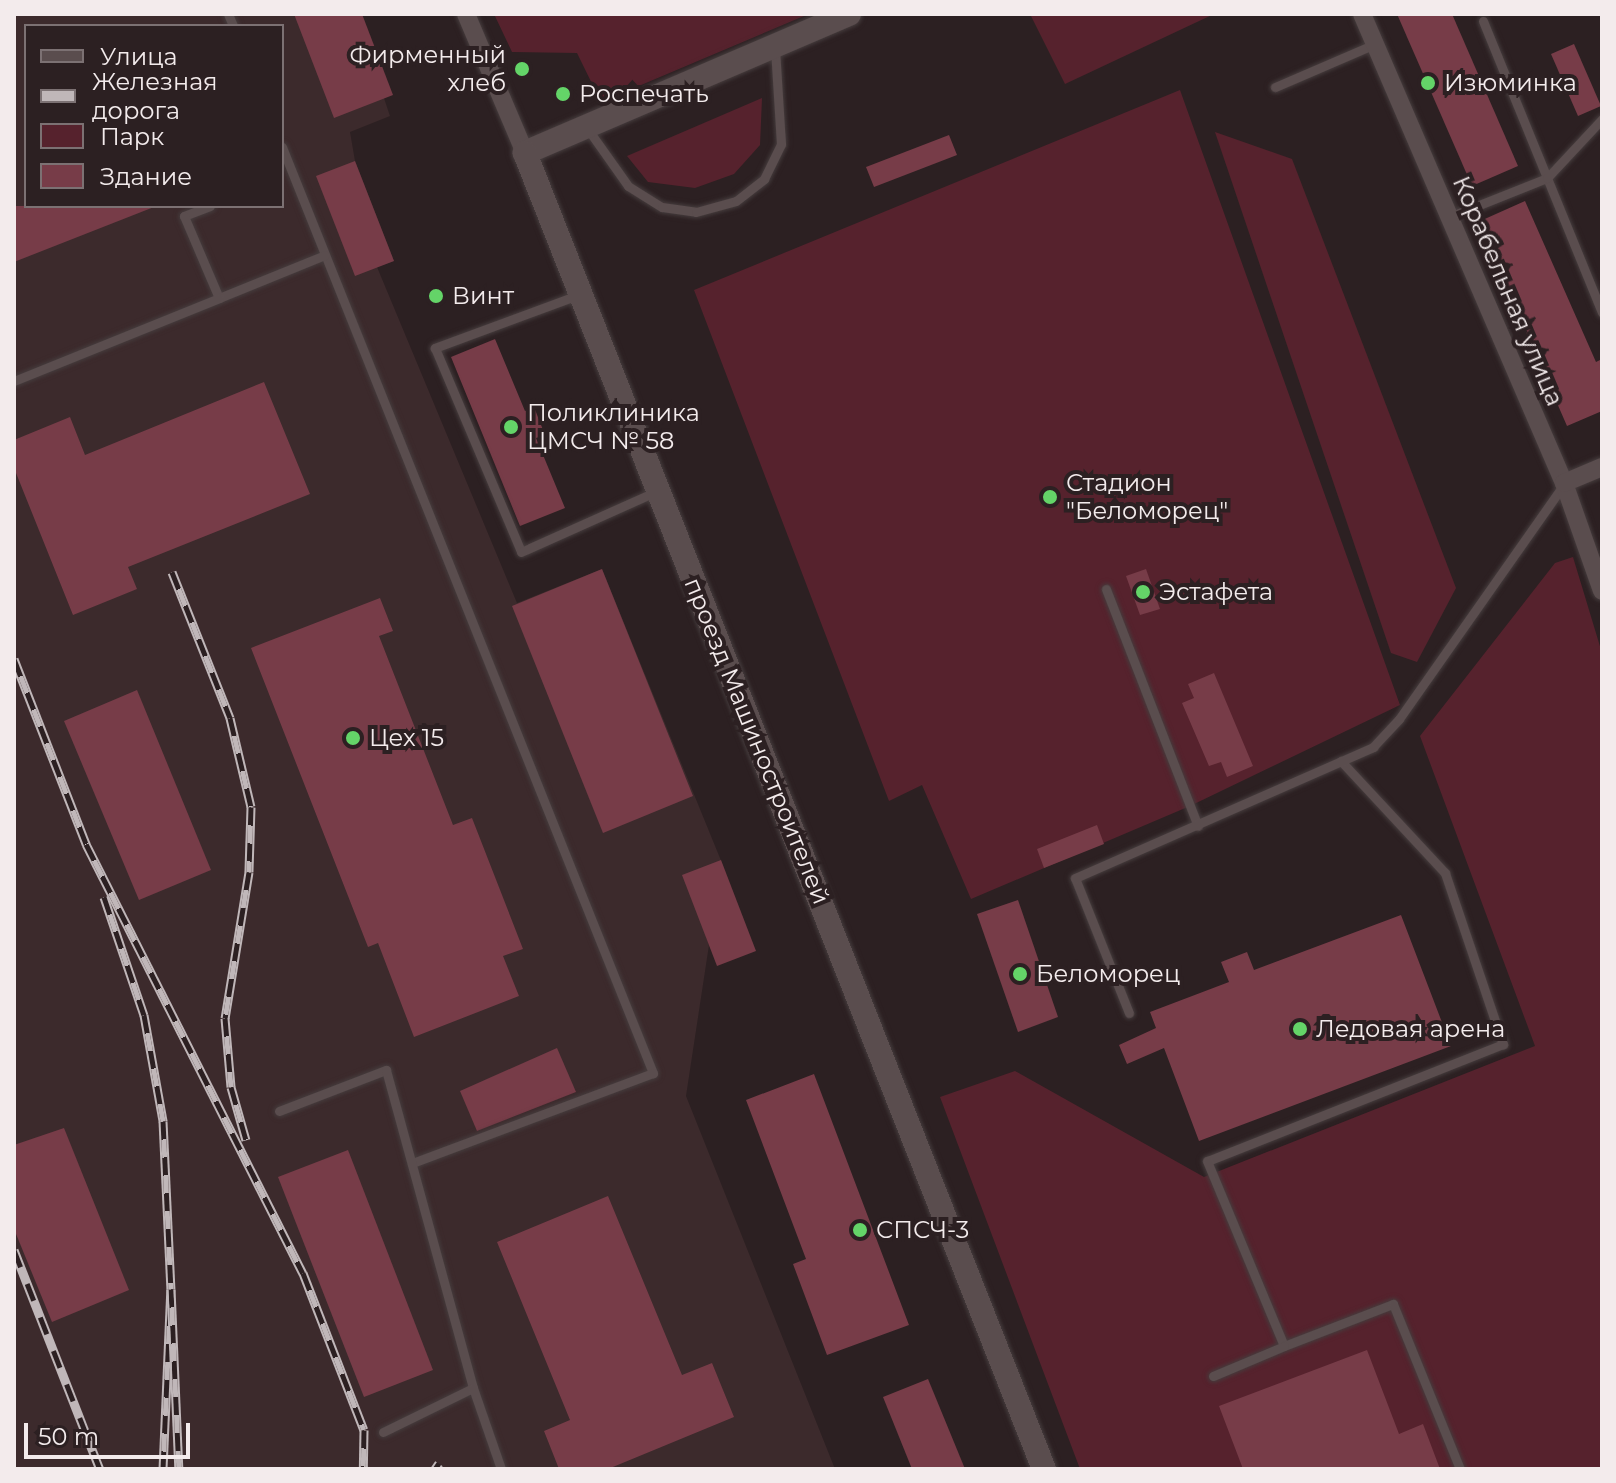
<!DOCTYPE html>
<html>
<head>
<meta charset="utf-8">
<style>
	body { margin:0 }
	#map { position:relative; width:1616px; height:1483px; overflow:hidden; background:#2c2022; font-family:Montserrat,sans-serif }
	div>[style] { position:absolute }
	[style*='--x'] { left:calc(var(--x)*1px); top:calc(var(--y)*1px); width:calc(var(--w)*1px); rotate:calc(var(--a)*1deg) }
	.built>* { inset:0; background:#3c2a2c }
	.green>* { inset:0; background:#56222d }
	.building>* { inset:0; background:#773c48 }
	.roads { filter:drop-shadow(0 0 2px #453c3d) drop-shadow(0 0 2px #453c3d) }
	.service>* { height:9px; margin:-4.5px; padding:0 4.5px; transform-origin:4.5px; border-radius:4.5px; background:#5a4d4e }
	.minor>* { height:18px; margin:-9px; padding:0 9px; transform-origin:9px; border-radius:9px; background:#5a4d4e }
	.tertiary>* { height:24px; margin:-12px; padding:0 12px; transform-origin:12px; border-radius:12px; background:#5a4d4e }
	.rail>* { height:9px; margin-top:-4.5px; transform-origin:0; background:repeating-linear-gradient(90deg,#2c2022 0 18px,#c0b7b9 0 36px); box-sizing:border-box; border-block:2px solid #c0b7b9 }
	.dots>* { width:22px; height:22px; translate:-50% -50%; box-sizing:border-box; border:4px solid #2c2022; border-radius:50% }
	span { translate:-50% -50%; white-space:nowrap; text-align:center; line-height:1.15; -webkit-text-stroke:8px #2c2022; paint-order:stroke }
	.poi-label { font-size:24px; color:#f3ebec }
	.right { translate:-100% -50%; text-align:right }
	.left { translate:0 -50%; text-align:left }
	.street-label { font-size:24px; color:#f3ebec }
	.frame { position:absolute; inset:0; border:16px solid #f3ebec; pointer-events:none }
	.legend { position:absolute; left:24px; top:24px; width:260px; height:184px; box-sizing:border-box; background:#2c2022; border:2px solid #7c7173; margin:0; padding:10px 14px; list-style:none; font-size:24px; color:#f3ebec }
	.legend li { display:flex; align-items:center; gap:16px; height:40px }
	.legend b { width:40px; border:2px solid #7c7173 }
	.scale { position:absolute; left:24px; top:1423px; width:166px; height:36px; box-sizing:border-box; border:4px solid #f3ebec; border-top:0; padding-left:10px; font-size:24px; line-height:28px; white-space:nowrap; color:#f3ebec; -webkit-text-stroke:6px #2c2022; paint-order:stroke }
</style>
</head>
<body>
<div id="map">
	<div class="built">
		<div style="clip-path:polygon(evenodd,14px 14px,294px 14px,384px 98px,390px 116px,350px 132px,355px 161px,394px 261px,377px 267px,517px 603px,602px 569px,722px 863px,687px 878px,709px 945px,686px 1096px,835px 1469px,14px 1469px,14px 14px,26px 26px,282px 26px,282px 206px,26px 206px,26px 26px)"></div>
	</div>
	<div class="green">
		<div style="clip-path:polygon(494px 14px,803px 14px,804px 16px,601px 102px,577px 53px,512px 52px)"></div>
		<div style="clip-path:polygon(1030px 14px,1214px 14px,1065px 84px)"></div>
		<div style="clip-path:polygon(1180px 90px,1400px 705px,1190px 806px,971px 899px,922px 785px,889px 801px,694px 290px)"></div>
		<div style="clip-path:polygon(762px 98px,760px 145px,734px 174px,695px 188px,648px 182px,627px 156px)"></div>
		<div style="clip-path:polygon(1215px 132px,1292px 159px,1456px 588px,1417px 662px,1391px 653px)"></div>
		<div style="clip-path:polygon(1573px 557px,1602px 653px,1602px 1469px,1080px 1469px,940px 1097px,1015px 1071px,1204px 1177px,1535px 1046px,1420px 736px,1555px 563px)"></div>
	</div>
	<div class="building">
		<div style="clip-path:polygon(294px 14px,362px 14px,393px 95px,334px 118px)"></div>
		<div style="clip-path:polygon(1397px 14px,1452px 14px,1518px 166px,1472px 186px)"></div>
		<div style="clip-path:polygon(1574px 44px,1601px 106px,1578px 116px,1551px 54px)"></div>
		<div style="clip-path:polygon(949px 135px,957px 155px,874px 187px,866px 167px)"></div>
		<div style="clip-path:polygon(355px 161px,394px 261px,355px 276px,316px 176px)"></div>
		<div style="clip-path:polygon(1525px 201px,1596px 362px,1602px 359px,1602px 411px,1567px 426px,1478px 222px)"></div>
		<div style="clip-path:polygon(14px 206px,153px 206px,154px 207px,14px 262px)"></div>
		<div style="clip-path:polygon(495px 339px,525px 411px,534px 407px,545px 435px,536px 438px,565px 508px,520px 526px,451px 357px)"></div>
		<div style="clip-path:polygon(264px 382px,310px 494px,128px 567px,137px 589px,73px 615px,14px 468px,14px 440px,70px 417px,85px 455px)"></div>
		<div style="clip-path:polygon(602px 569px,693px 796px,603px 833px,512px 606px)"></div>
		<div style="clip-path:polygon(1146px 569px,1160px 609px,1140px 615px,1126px 576px)"></div>
		<div style="clip-path:polygon(380px 598px,393px 631px,379px 636px,453px 825px,472px 818px,523px 949px,503px 956px,519px 996px,414px 1037px,378px 943px,368px 947px,251px 648px)"></div>
		<div style="clip-path:polygon(1214px 673px,1253px 766px,1227px 777px,1221px 762px,1209px 766px,1182px 703px,1194px 698px,1188px 684px)"></div>
		<div style="clip-path:polygon(137px 690px,211px 870px,139px 900px,64px 721px)"></div>
		<div style="clip-path:polygon(1097px 825px,1104px 844px,1044px 868px,1037px 849px)"></div>
		<div style="clip-path:polygon(721px 860px,756px 951px,717px 966px,682px 875px)"></div>
		<div style="clip-path:polygon(1018px 900px,1058px 1017px,1018px 1032px,977px 914px)"></div>
		<div style="clip-path:polygon(1401px 915px,1451px 1046px,1199px 1141px,1164px 1048px,1127px 1064px,1119px 1045px,1156px 1028px,1150px 1012px,1229px 982px,1221px 962px,1247px 952px,1254px 970px)"></div>
		<div style="clip-path:polygon(557px 1048px,576px 1092px,477px 1131px,460px 1091px)"></div>
		<div style="clip-path:polygon(814px 1074px,909px 1325px,827px 1355px,793px 1264px,806px 1259px,746px 1100px)"></div>
		<div style="clip-path:polygon(64px 1128px,129px 1290px,52px 1322px,14px 1229px,14px 1145px)"></div>
		<div style="clip-path:polygon(348px 1150px,433px 1370px,364px 1397px,278px 1177px)"></div>
		<div style="clip-path:polygon(608px 1196px,682px 1375px,712px 1363px,734px 1417px,608px 1469px,559px 1469px,544px 1431px,570px 1420px,497px 1242px)"></div>
		<div style="clip-path:polygon(1367px 1350px,1399px 1434px,1423px 1424px,1440px 1469px,1243px 1469px,1219px 1406px)"></div>
		<div style="clip-path:polygon(928px 1379px,965px 1469px,912px 1469px,883px 1397px)"></div>
	</div>
	<div class="roads">
		<div class="service">
			<div style="--x:228;--y:14;--w:13;--a:67"></div>
			<div style="--x:1483;--y:21;--w:315;--a:67.8"></div>
			<div style="--x:1275;--y:87;--w:109;--a:-23.3"></div>
			<div style="--x:587;--y:128;--w:71;--a:54.7"></div>
			<div style="--x:628;--y:186;--w:40;--a:32"></div>
			<div style="--x:662;--y:207;--w:34;--a:8"></div>
			<div style="--x:696;--y:212;--w:41;--a:-15.4"></div>
			<div style="--x:736;--y:201;--w:36;--a:-38"></div>
			<div style="--x:764;--y:179;--w:39;--a:-64"></div>
			<div style="--x:781;--y:144;--w:95;--a:-93.6"></div>
			<div style="--x:282;--y:147;--w:998;--a:68.17"></div>
			<div style="--x:653;--y:1073;--w:257;--a:159.5"></div>
			<div style="--x:210;--y:206;--w:28;--a:159"></div>
			<div style="--x:184;--y:216;--w:89;--a:66.9"></div>
			<div style="--x:219;--y:298;--w:114;--a:-22.1"></div>
			<div style="--x:1449;--y:217;--w:105;--a:-21.7"></div>
			<div style="--x:1547;--y:178;--w:81;--a:-47"></div>
			<div style="--x:578;--y:295;--w:153;--a:159.7"></div>
			<div style="--x:435;--y:348;--w:221;--a:67.1"></div>
			<div style="--x:521;--y:552;--w:147;--a:-24.1"></div>
			<div style="--x:14;--y:381;--w:221;--a:-22"></div>
			<div style="--x:1106;--y:589;--w:254;--a:68.8"></div>
			<div style="--x:1341;--y:761;--w:153;--a:47.1"></div>
			<div style="--x:1445;--y:873;--w:181;--a:71.3"></div>
			<div style="--x:1503;--y:1044;--w:318;--a:158.4"></div>
			<div style="--x:1207;--y:1161;--w:200;--a:67.4"></div>
			<div style="--x:1284;--y:1346;--w:117;--a:-21.1"></div>
			<div style="--x:1393;--y:1304;--w:178;--a:67.9"></div>
			<div style="--x:1129;--y:1013;--w:145;--a:-111.8"></div>
			<div style="--x:1075;--y:878;--w:326;--a:-23.7"></div>
			<div style="--x:1373;--y:747;--w:38;--a:-47"></div>
			<div style="--x:1399;--y:719;--w:287;--a:-54.9"></div>
			<div style="--x:279;--y:1111;--w:115;--a:-21"></div>
			<div style="--x:386;--y:1070;--w:330;--a:74.7"></div>
			<div style="--x:1213;--y:1376;--w:77;--a:-22.9"></div>
			<div style="--x:383;--y:1432;--w:100;--a:-26.1"></div>
			<div style="--x:473;--y:1388;--w:86;--a:70.9"></div>
		</div>
		<div class="minor">
			<div style="--x:466;--y:14;--w:151;--a:67"></div>
			<div style="--x:1362;--y:14;--w:511;--a:66.7"></div>
			<div style="--x:1564;--y:483;--w:114;--a:70.6"></div>
			<div style="--x:1564;--y:483;--w:41;--a:-22.8"></div>
		</div>
		<div class="tertiary">
			<div style="--x:849;--y:14;--w:353;--a:156.8"></div>
			<div style="--x:525;--y:153;--w:1415;--a:68.48"></div>
		</div>
	</div>
	<div class="rail">
		<div style="--x:172;--y:572;--w:157;--a:68.3"></div>
		<div style="--x:230;--y:718;--w:91;--a:76.7"></div>
		<div style="--x:251;--y:807;--w:65;--a:91.8"></div>
		<div style="--x:249;--y:872;--w:148;--a:99.3"></div>
		<div style="--x:225;--y:1018;--w:69;--a:85"></div>
		<div style="--x:231;--y:1087;--w:55;--a:74.2"></div>
		<div style="--x:14;--y:659;--w:199;--a:68.7"></div>
		<div style="--x:86;--y:844;--w:481;--a:63.2"></div>
		<div style="--x:303;--y:1273;--w:168;--a:68.8"></div>
		<div style="--x:364;--y:1430;--w:39;--a:91"></div>
		<div style="--x:104;--y:897;--w:125;--a:71.3"></div>
		<div style="--x:144;--y:1015;--w:108;--a:79.8"></div>
		<div style="--x:163;--y:1121;--w:168;--a:87.3"></div>
		<div style="--x:14;--y:1250;--w:235;--a:68.6"></div>
		<div style="--x:163;--y:1469;--w:180;--a:-87.5"></div>
		<div style="--x:171;--y:1289;--w:180;--a:87.5"></div>
		<div style="--x:435;--y:1469;--w:7;--a:-56"></div>
	</div>
	<div class="dots">
		<div style="left:522px;top:69px;background:#64d468"></div>
		<div style="left:1428px;top:83px;background:#64d468"></div>
		<div style="left:563px;top:94px;background:#64d468"></div>
		<div style="left:436px;top:296px;background:#64d468"></div>
		<div style="left:511px;top:427px;background:#64d468"></div>
		<div style="left:1050px;top:497px;background:#64d468"></div>
		<div style="left:1143px;top:592px;background:#64d468"></div>
		<div style="left:353px;top:738px;background:#64d468"></div>
		<div style="left:1020px;top:974px;background:#64d468"></div>
		<div style="left:1300px;top:1029px;background:#64d468"></div>
		<div style="left:860px;top:1230px;background:#64d468"></div>
	</div>
	<div class="poi-label">
		<span class="right" style="left:506px;top:69px">Фирменный<br>хлеб</span>
		<span class="left" style="left:1444px;top:83px">Изюминка</span>
		<span class="left" style="left:579px;top:94px">Роспечать</span>
		<span class="left" style="left:452px;top:296px">Винт</span>
		<span class="left" style="left:527px;top:427px">Поликлиника<br>ЦМСЧ № 58</span>
		<span class="left" style="left:1066px;top:497px">Стадион<br>"Беломорец"</span>
		<span class="left" style="left:1159px;top:592px">Эстафета</span>
		<span class="left" style="left:369px;top:738px">Цех 15</span>
		<span class="left" style="left:1036px;top:974px">Беломорец</span>
		<span class="left" style="left:1316px;top:1029px">Ледовая арена</span>
		<span class="left" style="left:876px;top:1230px">СПСЧ-3</span>
	</div>
	<div class="street-label">
		<span style="left:1508px;top:291px;rotate:67deg">Корабельная улица</span>
		<span style="left:757px;top:741px;rotate:68deg">проезд Машиностроителей</span>
	</div>
	<div class="frame"></div>
	<ul class="legend">
	<li><b style="height:10px;background:#5a4d4e"></b>Улица</li>
	<li><b style="height:10px;background:#c0b7b9"></b>Железная дорога</li>
	<li><b style="height:22px;background:#56222d"></b>Парк</li>
	<li><b style="height:22px;background:#773c48"></b>Здание</li>
	</ul>
	<div class="scale">50 m</div>
</div>
</body>
</html>
